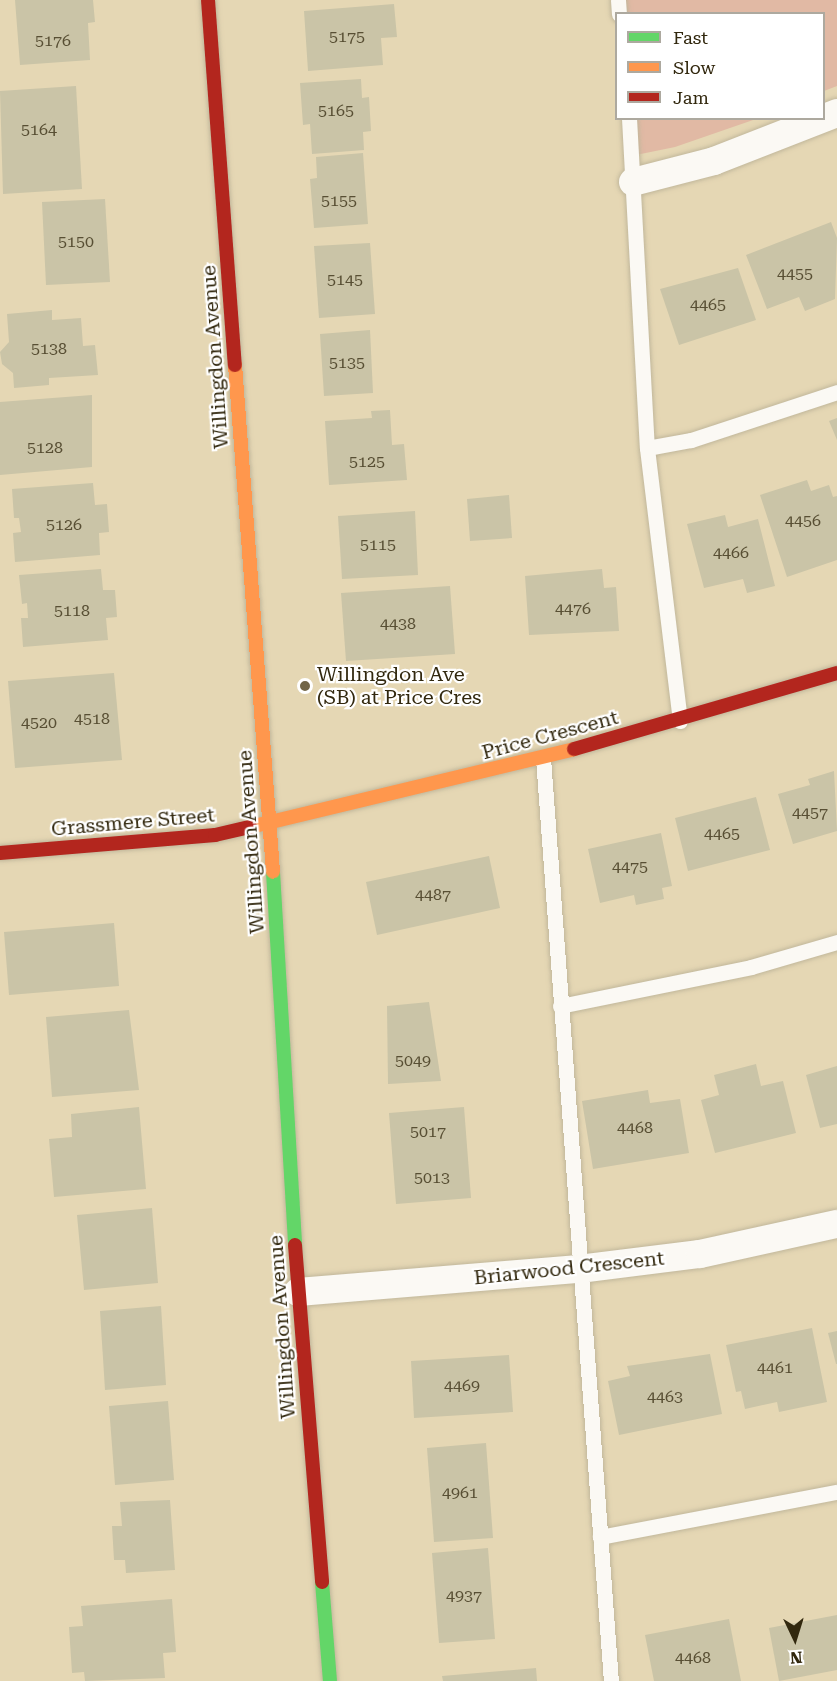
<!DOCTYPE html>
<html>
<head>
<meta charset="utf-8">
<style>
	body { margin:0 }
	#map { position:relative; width:837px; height:1681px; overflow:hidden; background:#e5d7b4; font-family:"Roboto Serif",serif }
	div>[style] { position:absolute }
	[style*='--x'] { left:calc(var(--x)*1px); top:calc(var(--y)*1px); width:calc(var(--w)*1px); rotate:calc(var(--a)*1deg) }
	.green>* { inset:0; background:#e1b9a4 }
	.building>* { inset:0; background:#cac4a7 }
	.roads { filter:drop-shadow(0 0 2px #c1b79b) drop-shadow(0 0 2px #c1b79b) }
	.lane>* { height:15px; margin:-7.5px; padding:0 7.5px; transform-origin:7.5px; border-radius:7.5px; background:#fbf9f4 }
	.street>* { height:28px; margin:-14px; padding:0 14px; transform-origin:14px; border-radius:14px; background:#fbf9f4 }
	.fast>* { height:14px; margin:-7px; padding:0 7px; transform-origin:7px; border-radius:7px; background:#63d668 }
	.slow>* { height:14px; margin:-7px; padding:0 7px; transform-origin:7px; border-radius:7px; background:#ff974d }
	.jam>* { height:14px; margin:-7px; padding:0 7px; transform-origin:7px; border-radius:7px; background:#b3261e }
	.dots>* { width:16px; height:16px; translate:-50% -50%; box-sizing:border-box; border:3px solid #fff; border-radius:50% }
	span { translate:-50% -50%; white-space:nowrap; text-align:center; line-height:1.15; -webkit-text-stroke:4.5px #fff; paint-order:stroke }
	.number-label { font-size:16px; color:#584f34 }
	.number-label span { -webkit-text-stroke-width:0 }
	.street-label { font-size:20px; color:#32280e }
	.poi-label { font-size:20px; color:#32280e }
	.left { translate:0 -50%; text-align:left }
	.legend { position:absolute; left:615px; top:12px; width:210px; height:108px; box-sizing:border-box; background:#fff; border:2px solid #ada99f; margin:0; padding:8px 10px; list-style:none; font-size:18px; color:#32280e }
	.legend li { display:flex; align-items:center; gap:12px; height:30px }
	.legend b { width:30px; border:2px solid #ada99f }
	.north { position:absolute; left:765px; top:1609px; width:60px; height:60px; -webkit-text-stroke:4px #fff; paint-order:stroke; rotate:176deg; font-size:16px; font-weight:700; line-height:24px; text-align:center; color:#32280e }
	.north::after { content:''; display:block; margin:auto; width:21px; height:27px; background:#32280e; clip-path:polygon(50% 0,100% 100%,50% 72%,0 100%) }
</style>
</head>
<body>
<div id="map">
	<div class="green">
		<div style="clip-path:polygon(618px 0,837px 0,837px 86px,824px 91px,824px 14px,619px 13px)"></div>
		<div style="clip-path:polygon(629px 119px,756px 119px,675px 147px,631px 156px)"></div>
	</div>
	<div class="building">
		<div style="clip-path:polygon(15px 0,93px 0,95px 22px,88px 23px,90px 60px,20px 65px)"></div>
		<div style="clip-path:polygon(394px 4px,397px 37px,381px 38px,383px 65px,308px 71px,304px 11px)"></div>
		<div style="clip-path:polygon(361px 79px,362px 98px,369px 97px,371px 131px,363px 132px,364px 150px,312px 154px,310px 124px,303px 125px,300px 83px)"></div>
		<div style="clip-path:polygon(76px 86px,82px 189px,3px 194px,0 91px)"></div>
		<div style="clip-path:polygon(363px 153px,368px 224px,314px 228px,310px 179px,317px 178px,316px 157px)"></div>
		<div style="clip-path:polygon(105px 199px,110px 282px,46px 285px,42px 202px)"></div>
		<div style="clip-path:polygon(831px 222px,837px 238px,835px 299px,805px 311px,799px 297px,767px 309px,746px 255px)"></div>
		<div style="clip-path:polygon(370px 243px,375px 314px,319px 318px,314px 246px)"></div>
		<div style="clip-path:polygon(738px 268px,756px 320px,679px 345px,660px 289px)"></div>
		<div style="clip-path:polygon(52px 310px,52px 320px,81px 318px,83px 346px,95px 345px,98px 375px,49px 378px,49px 385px,14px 388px,13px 373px,2px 364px,0 352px,9px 342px,7px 314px)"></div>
		<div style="clip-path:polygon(370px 330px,373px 393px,324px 396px,320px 334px)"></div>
		<div style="clip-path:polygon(92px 395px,92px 467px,0 475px,0 402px)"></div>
		<div style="clip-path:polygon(390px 410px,392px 445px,404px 444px,407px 480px,329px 485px,325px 421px,372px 418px,371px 411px)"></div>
		<div style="clip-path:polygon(837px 418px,837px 440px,829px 421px)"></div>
		<div style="clip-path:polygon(807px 480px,811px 491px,829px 485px,833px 497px,837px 496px,837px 560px,787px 577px,760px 495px)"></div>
		<div style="clip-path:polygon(93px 483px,95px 505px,107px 504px,109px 532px,99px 533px,100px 555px,15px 562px,13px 533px,21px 532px,19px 518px,14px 518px,12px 489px)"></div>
		<div style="clip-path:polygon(509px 495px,512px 538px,470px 541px,467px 499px)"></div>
		<div style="clip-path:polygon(415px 511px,418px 575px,342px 579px,338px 516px)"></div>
		<div style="clip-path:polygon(725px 515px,728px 527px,758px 519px,775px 586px,747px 593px,743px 579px,704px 588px,687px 524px)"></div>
		<div style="clip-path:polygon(101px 569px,103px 590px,115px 590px,117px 617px,106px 618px,108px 640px,23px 647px,21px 618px,28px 618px,27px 603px,22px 604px,19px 575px)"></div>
		<div style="clip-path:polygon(602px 569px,604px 588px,616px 587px,619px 631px,529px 635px,525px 576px)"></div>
		<div style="clip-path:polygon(450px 586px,455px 654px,346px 661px,341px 593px)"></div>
		<div style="clip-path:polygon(114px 673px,122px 760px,15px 768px,8px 681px)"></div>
		<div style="clip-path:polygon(834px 771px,837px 831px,793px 844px,778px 794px,810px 785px,808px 779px)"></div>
		<div style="clip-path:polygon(756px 797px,770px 850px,688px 871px,675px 818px)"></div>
		<div style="clip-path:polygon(661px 833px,672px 886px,662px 888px,664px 899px,636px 905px,634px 895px,600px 903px,588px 849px)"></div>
		<div style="clip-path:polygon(489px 856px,500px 908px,377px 935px,366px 882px)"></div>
		<div style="clip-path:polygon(114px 923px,119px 986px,9px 995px,4px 932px)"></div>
		<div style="clip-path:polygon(429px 1002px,441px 1081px,388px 1084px,387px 1006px)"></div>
		<div style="clip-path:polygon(129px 1010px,139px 1090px,52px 1097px,46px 1017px)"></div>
		<div style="clip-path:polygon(756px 1064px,761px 1086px,783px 1081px,796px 1133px,715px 1153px,701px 1100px,719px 1095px,714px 1075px)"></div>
		<div style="clip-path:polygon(837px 1066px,837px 1124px,820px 1128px,806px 1075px)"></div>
		<div style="clip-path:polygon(648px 1090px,650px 1103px,680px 1099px,689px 1153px,593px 1169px,582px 1101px)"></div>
		<div style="clip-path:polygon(139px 1107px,146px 1189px,54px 1197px,49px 1139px,72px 1137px,71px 1114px)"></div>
		<div style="clip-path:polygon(464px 1107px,471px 1198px,396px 1204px,389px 1113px)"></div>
		<div style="clip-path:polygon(152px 1208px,158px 1283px,84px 1290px,77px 1215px)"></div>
		<div style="clip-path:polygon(161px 1306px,166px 1385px,105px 1390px,100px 1311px)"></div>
		<div style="clip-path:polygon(812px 1328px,827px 1402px,779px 1412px,777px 1402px,745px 1409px,741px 1391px,736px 1392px,726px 1345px)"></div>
		<div style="clip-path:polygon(837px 1331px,837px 1364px,836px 1364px,828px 1333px)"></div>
		<div style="clip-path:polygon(710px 1354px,722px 1414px,619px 1435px,608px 1381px,630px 1376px,627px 1366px)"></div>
		<div style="clip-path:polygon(509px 1355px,513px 1412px,414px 1418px,411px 1361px)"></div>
		<div style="clip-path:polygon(168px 1401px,174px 1480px,115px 1485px,109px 1406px)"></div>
		<div style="clip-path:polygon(486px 1443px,493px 1538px,434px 1542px,427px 1448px)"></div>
		<div style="clip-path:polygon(170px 1500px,175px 1570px,126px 1573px,125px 1560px,114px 1560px,112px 1526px,122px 1526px,120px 1502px)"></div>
		<div style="clip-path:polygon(488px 1548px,495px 1639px,439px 1643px,432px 1553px)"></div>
		<div style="clip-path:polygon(172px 1599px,176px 1652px,163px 1653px,165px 1678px,85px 1681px,84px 1672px,72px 1673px,69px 1627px,83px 1626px,81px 1606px)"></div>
		<div style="clip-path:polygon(837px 1615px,837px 1670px,779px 1681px,769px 1628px)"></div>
		<div style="clip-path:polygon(729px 1619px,741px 1681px,654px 1681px,645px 1635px)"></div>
		<div style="clip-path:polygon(536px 1668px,537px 1681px,443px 1681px,442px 1676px)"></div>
	</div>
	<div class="roads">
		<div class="lane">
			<div style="--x:618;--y:0;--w:14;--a:86"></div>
			<div style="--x:629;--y:118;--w:330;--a:86.9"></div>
			<div style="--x:680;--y:721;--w:275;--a:-96.9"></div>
			<div style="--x:647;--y:448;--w:45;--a:-10.3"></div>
			<div style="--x:691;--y:440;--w:154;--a:-18.2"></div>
			<div style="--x:543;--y:758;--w:926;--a:85.79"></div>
			<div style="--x:560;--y:1006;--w:195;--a:-11.5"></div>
			<div style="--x:751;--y:967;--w:90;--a:-16.2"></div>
			<div style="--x:600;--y:1537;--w:241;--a:-10.8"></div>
		</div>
		<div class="street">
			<div style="--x:633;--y:182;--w:84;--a:-14.5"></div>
			<div style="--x:714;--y:161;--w:132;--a:-21.3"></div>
			<div style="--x:298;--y:1292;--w:282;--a:-4.7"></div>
			<div style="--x:579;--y:1269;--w:122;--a:-7.1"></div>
			<div style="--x:700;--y:1254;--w:140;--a:-12.4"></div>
		</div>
		<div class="fast">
			<div style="--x:273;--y:872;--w:374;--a:86.6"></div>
			<div style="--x:322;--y:1582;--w:99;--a:85.4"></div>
		</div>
		<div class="slow">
			<div style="--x:235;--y:365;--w:508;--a:85.71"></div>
			<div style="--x:250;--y:827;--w:333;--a:-13.5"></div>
		</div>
		<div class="jam">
			<div style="--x:208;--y:0;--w:366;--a:85.8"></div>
			<div style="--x:574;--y:749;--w:274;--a:-16.1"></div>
			<div style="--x:0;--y:853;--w:216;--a:-4.8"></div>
			<div style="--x:215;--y:835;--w:36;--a:-13"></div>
			<div style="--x:295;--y:1245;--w:338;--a:85.4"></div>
		</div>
	</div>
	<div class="dots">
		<div style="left:305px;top:686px;background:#716548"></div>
	</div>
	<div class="number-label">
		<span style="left:347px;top:37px">5175</span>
		<span style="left:53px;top:41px">5176</span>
		<span style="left:336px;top:111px">5165</span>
		<span style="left:39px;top:130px">5164</span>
		<span style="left:339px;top:201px">5155</span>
		<span style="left:76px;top:242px">5150</span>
		<span style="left:795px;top:274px">4455</span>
		<span style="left:345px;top:280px">5145</span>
		<span style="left:708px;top:305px">4465</span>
		<span style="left:49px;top:349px">5138</span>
		<span style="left:347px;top:363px">5135</span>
		<span style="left:45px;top:448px">5128</span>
		<span style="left:367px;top:462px">5125</span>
		<span style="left:803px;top:521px">4456</span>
		<span style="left:64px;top:525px">5126</span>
		<span style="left:378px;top:545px">5115</span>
		<span style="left:731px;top:553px">4466</span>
		<span style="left:573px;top:609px">4476</span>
		<span style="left:72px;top:611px">5118</span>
		<span style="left:398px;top:624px">4438</span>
		<span style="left:92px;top:719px">4518</span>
		<span style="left:39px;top:723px">4520</span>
		<span style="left:810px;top:813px">4457</span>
		<span style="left:722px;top:834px">4465</span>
		<span style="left:630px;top:867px">4475</span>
		<span style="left:433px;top:895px">4487</span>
		<span style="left:413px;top:1061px">5049</span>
		<span style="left:635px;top:1128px">4468</span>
		<span style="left:428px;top:1132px">5017</span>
		<span style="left:432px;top:1178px">5013</span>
		<span style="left:775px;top:1368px">4461</span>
		<span style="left:462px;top:1386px">4469</span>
		<span style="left:665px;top:1397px">4463</span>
		<span style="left:460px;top:1493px">4961</span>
		<span style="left:464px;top:1596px">4937</span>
		<span style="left:693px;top:1658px">4468</span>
	</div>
	<div class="street-label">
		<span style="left:215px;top:357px;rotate:-94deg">Willingdon Avenue</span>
		<span style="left:550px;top:735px;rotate:-15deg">Price Crescent</span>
		<span style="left:133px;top:822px;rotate:-5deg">Grassmere Street</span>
		<span style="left:251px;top:842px;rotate:-94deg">Willingdon Avenue</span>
		<span style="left:569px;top:1268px;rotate:-6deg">Briarwood Crescent</span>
		<span style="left:282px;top:1327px;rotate:-94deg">Willingdon Avenue</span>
	</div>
	<div class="poi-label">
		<span class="left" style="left:317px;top:686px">Willingdon Ave<br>(SB) at Price Cres</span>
	</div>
	<ul class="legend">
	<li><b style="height:8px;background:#63d668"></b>Fast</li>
	<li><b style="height:8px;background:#ff974d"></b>Slow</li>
	<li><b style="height:8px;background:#b3261e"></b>Jam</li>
	</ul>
	<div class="north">N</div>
</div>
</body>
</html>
